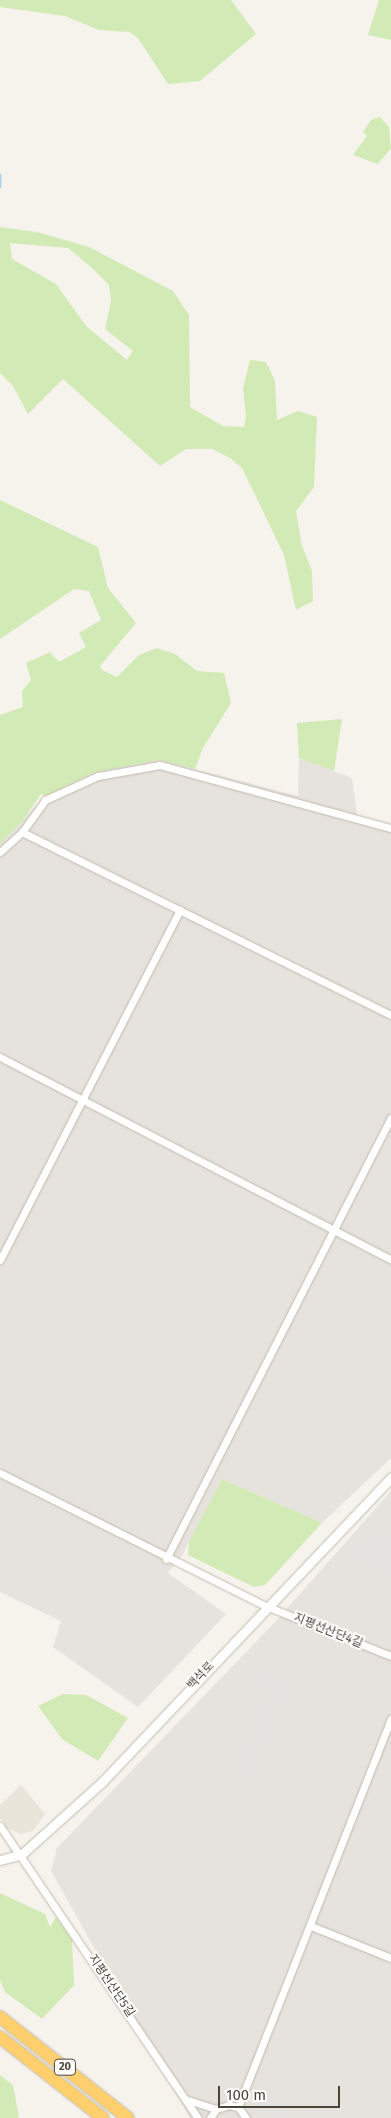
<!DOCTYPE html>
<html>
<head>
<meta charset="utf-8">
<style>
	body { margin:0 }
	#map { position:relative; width:391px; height:2118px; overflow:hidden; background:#f6f3ec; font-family:"Fira Sans","Noto Sans KR",sans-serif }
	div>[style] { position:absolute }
	.residential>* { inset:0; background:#eae5da }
	.industrial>* { inset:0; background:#e6e2dd }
	.green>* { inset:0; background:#d2eab5 }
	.parking>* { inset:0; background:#e5e3e0 }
	.stream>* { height:2.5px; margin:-1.25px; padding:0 1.25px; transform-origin:1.25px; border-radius:1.25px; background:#a9d4f2 }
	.roads { filter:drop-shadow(0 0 1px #c2bbae) drop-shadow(0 0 1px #c2bbae) }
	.minor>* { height:7px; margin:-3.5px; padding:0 3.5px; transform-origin:3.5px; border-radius:3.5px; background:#fff }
	.tertiary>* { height:9px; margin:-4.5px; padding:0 4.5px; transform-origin:4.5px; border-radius:4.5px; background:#fff }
	.motorway>* { height:12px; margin:-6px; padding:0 6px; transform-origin:6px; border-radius:6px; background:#ffcf6e }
	span { translate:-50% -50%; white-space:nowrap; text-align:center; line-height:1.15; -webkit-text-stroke:4px #fff; paint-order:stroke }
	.shield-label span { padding:1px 4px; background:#fff; border:1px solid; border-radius:4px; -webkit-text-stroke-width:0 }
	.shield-label { font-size:11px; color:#4b4439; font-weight:700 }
	.street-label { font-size:12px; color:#4b4439 }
	.scale { position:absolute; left:218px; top:2086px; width:122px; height:22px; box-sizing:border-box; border:2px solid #4b4439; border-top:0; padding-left:6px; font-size:15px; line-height:18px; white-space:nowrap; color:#4b4439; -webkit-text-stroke:4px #fff; paint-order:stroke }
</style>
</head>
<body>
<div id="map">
	<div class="residential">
		<i style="clip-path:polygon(21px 1785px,45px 1814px,33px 1831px,20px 1834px,7px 1828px,0 1818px,0 1805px)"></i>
	</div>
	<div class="industrial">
		<i style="clip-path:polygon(299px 758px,352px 778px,357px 815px,391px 826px,391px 1458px,322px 1523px,222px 1479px,183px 1554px,168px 1573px,226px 1614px,138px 1707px,53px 1647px,61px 1621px,0 1592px,0 844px,45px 796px,95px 772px,160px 760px,298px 796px)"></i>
		<i style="clip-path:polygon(391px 1491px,391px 2118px,190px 2118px,51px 1871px,57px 1848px,276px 1621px)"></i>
	</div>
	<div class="green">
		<i style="clip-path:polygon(0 0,231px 0,256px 34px,200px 81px,168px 84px,138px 38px,129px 32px,99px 30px,65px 16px,0 7px)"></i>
		<i style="clip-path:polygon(379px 0,391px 0,391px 40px,368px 35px)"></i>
		<i style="clip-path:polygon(380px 117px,389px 127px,391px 148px,378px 164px,353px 155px,367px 136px,363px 132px,371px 120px)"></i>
		<i style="clip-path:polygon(evenodd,0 227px,37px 232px,89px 247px,173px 291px,189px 315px,190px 407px,223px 426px,244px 427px,246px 416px,243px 388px,250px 360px,266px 362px,275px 381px,277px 420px,298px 411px,317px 417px,314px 487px,296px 511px,302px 546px,312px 571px,313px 601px,296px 610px,284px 555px,242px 468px,230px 458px,212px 449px,186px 449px,160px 466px,63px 379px,28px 414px,13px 386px,0 373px,0 227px,10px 243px,68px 248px,91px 267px,109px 285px,111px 301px,105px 329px,133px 351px,127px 360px,86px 326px,56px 284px,12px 259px,10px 243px)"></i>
		<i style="clip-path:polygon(0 500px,98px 547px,108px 588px,136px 623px,100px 666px,102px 670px,117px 677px,139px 655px,157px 648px,175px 654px,197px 671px,224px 673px,231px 703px,203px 748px,195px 769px,160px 760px,95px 772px,45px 796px,41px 794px,21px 823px,0 844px,0 715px,23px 707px,22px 691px,31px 680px,26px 663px,50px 652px,59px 662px,86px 647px,79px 633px,101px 620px,89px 591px,74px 589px,0 639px)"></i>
		<i style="clip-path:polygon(342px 719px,334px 771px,299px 758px,297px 723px)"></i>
		<i style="clip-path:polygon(222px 1479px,322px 1523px,265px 1585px,254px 1587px,188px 1555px,189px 1542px)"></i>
		<i style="clip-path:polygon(63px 1694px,86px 1695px,128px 1718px,98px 1761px,62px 1739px,38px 1706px)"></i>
		<i style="clip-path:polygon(0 1893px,45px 1914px,50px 1927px,56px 1917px,72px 1939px,74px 1985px,42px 2019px,5px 1992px,0 1980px)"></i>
		<i style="clip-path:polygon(0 2075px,13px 2085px,19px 2118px,0 2118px)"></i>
	</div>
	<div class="parking">
		<i style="clip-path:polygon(383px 1528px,391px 1532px,391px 1576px,344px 1557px,362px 1534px,378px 1539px)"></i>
		<i style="clip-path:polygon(250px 1663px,295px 1681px,255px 1787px,230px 1775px,262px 1689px,243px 1678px)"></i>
		<i style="clip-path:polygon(258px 2094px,295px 2108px,293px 2115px,301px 2118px,264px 2118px,255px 2106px)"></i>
		<i style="clip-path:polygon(331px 2099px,351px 2109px,347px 2118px,323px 2118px)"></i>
	</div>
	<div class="stream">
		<i style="left:0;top:175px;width:11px;rotate:90deg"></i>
	</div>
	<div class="roads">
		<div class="minor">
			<i style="left:22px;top:832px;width:412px;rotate:26.4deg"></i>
			<i style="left:0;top:852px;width:30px;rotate:-42deg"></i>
			<i style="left:22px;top:832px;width:39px;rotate:-54deg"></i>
			<i style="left:45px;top:800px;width:58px;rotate:-24.4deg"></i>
			<i style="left:98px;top:776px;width:63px;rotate:-10.1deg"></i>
			<i style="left:160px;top:765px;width:239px;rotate:15.3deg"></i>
			<i style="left:0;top:1057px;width:441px;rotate:27.4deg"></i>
			<i style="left:0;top:1260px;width:394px;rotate:-62.8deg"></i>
			<i style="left:0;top:1473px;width:297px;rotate:26.6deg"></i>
			<i style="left:266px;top:1606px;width:135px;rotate:21.8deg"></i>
			<i style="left:166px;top:1559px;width:495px;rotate:-63deg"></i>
			<i style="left:0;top:1826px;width:353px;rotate:55.9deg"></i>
			<i style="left:311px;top:1926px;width:86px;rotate:21.8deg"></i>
			<i style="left:188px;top:2100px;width:29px;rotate:18deg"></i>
			<i style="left:238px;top:2107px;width:417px;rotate:-68.5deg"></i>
			<i style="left:210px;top:2118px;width:11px;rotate:-56deg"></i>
			<i style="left:216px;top:2109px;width:14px;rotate:-17deg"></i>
			<i style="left:229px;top:2105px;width:9px;rotate:13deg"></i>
			<i style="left:238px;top:2107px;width:14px;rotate:54deg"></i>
		</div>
		<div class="tertiary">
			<i style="left:0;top:1860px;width:23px;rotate:-15deg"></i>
			<i style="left:22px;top:1854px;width:109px;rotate:-42deg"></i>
			<i style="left:103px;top:1781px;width:419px;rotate:-46.5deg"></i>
		</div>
		<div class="motorway">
			<i style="left:0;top:2017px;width:163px;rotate:38.3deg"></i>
			<i style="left:0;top:2037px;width:131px;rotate:38.2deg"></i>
		</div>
	</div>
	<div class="shield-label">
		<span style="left:65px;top:2067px">20</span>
	</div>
	<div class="street-label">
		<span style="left:328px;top:1631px;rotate:22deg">지평선산단4길</span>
		<span style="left:201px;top:1676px;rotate:-47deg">백석로</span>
		<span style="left:111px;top:1986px;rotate:56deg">지평선산단5길</span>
	</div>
	<div class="scale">100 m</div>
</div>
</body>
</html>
